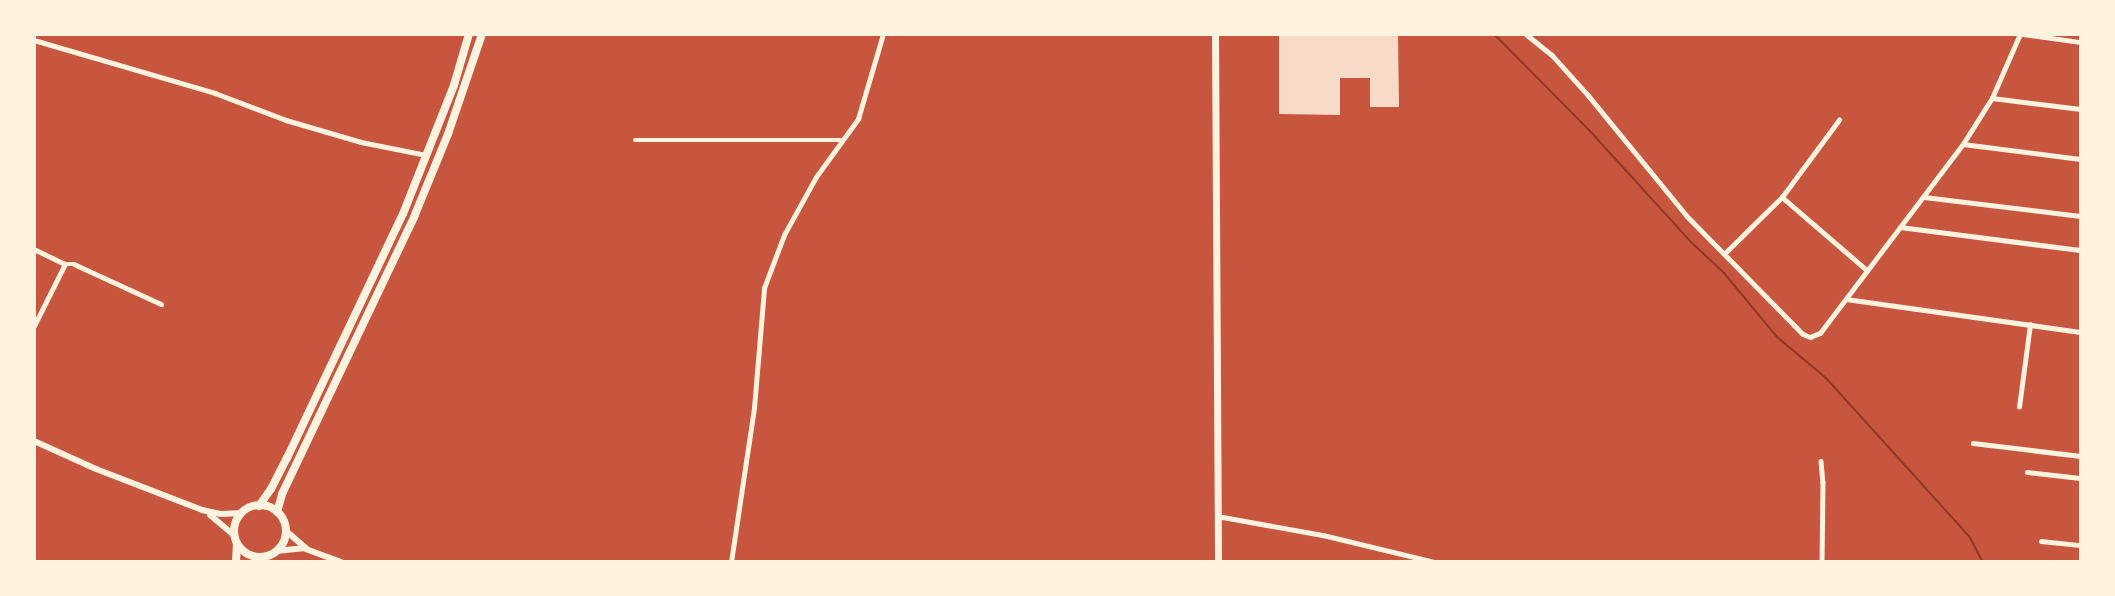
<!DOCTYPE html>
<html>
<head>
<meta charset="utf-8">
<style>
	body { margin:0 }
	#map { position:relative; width:2115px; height:596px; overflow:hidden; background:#c8553d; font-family:"Sofia Sans Condensed",sans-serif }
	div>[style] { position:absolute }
	.stream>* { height:2px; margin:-1px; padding:0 1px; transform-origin:1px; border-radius:1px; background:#8f3625 }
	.building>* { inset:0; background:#f7dbc8 }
	.minor>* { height:4.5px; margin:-2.25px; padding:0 2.25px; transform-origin:2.25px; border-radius:2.25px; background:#fff3e0 }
	.secondary>* { height:6px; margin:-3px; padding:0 3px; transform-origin:3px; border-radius:3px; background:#fff3e0 }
	.primary>* { height:7px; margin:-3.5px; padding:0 3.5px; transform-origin:3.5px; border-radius:3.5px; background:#fff3e0 }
	.trunk>* { height:8px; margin:-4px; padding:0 4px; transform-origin:4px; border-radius:4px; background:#fff3e0 }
	.trunk>.ring { margin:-4px; padding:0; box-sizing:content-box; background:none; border:8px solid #fff3e0; border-radius:50% }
	span { translate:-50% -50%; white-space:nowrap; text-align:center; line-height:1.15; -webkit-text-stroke:6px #fff3e0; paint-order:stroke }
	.frame { position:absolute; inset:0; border:36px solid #fff3e0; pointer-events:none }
</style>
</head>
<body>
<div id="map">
	<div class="stream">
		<i style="left:1494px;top:34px;width:135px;rotate:45.3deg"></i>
		<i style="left:1589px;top:130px;width:151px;rotate:47.7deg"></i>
		<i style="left:1691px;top:242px;width:45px;rotate:43.2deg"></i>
		<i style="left:1724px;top:273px;width:83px;rotate:50.4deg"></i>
		<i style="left:1777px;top:337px;width:64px;rotate:39.9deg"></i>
		<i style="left:1826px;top:378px;width:213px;rotate:47.9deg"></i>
		<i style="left:1969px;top:536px;width:30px;rotate:62deg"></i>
	</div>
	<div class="building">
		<i style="clip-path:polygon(1279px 34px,1398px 34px,1399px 107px,1370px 107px,1370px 78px,1340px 78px,1340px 115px,1279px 114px)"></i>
	</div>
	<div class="minor">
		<i style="left:1526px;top:34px;width:33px;rotate:39deg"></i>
		<i style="left:1552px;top:55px;width:54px;rotate:48deg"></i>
		<i style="left:1588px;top:95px;width:156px;rotate:50.7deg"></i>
		<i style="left:1687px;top:216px;width:165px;rotate:45.5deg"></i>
		<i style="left:1803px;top:334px;width:8px;rotate:23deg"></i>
		<i style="left:1810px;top:337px;width:11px;rotate:-22deg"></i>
		<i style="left:1820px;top:333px;width:237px;rotate:-52.9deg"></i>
		<i style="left:1963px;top:144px;width:54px;rotate:-57.8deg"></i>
		<i style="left:1992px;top:98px;width:70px;rotate:-66.4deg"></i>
		<i style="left:2023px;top:34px;width:58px;rotate:8deg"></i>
		<i style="left:34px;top:40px;width:189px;rotate:16.3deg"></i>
		<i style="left:215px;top:93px;width:76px;rotate:20.8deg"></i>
		<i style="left:286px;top:120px;width:78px;rotate:16.3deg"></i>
		<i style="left:361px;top:142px;width:66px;rotate:11.3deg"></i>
		<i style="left:1992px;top:98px;width:89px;rotate:7.1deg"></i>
		<i style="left:635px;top:140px;width:208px"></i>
		<i style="left:1963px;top:144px;width:118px;rotate:7.3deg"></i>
		<i style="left:1782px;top:197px;width:112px;rotate:40.7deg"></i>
		<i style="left:1924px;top:197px;width:157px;rotate:6.9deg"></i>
		<i style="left:1900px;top:227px;width:181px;rotate:7.3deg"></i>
		<i style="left:34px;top:249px;width:34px;rotate:26deg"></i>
		<i style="left:1725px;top:253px;width:80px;rotate:-44.5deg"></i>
		<i style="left:1782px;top:197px;width:96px;rotate:-53.5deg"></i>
		<i style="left:1846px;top:299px;width:236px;rotate:8deg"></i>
		<i style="left:34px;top:326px;width:69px;rotate:-63.4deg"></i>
		<i style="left:65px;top:264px;width:9px"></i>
		<i style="left:74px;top:264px;width:96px;rotate:24.7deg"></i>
		<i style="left:2019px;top:407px;width:83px;rotate:-82.4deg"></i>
		<i style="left:1973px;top:443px;width:108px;rotate:6.9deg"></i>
		<i style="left:1821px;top:461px;width:21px;rotate:85deg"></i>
		<i style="left:1823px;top:482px;width:80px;rotate:90.7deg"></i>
		<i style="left:2027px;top:472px;width:53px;rotate:6.5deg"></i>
		<i style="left:1217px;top:516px;width:108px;rotate:10.2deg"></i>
		<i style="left:1323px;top:535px;width:115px;rotate:13.6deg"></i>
		<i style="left:2041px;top:541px;width:39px;rotate:6deg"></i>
		<i style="left:731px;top:562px;width:156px;rotate:-81.5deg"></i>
		<i style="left:754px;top:408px;width:120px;rotate:-85.2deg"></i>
		<i style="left:764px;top:288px;width:57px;rotate:-69.3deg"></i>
		<i style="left:784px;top:235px;width:66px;rotate:-61.1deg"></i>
		<i style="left:816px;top:177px;width:72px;rotate:-54.1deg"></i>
		<i style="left:858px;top:119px;width:89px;rotate:-73.6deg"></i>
	</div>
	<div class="secondary">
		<i style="left:34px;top:441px;width:68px;rotate:24.3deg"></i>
		<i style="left:96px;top:469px;width:114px;rotate:21.1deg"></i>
		<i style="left:202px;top:510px;width:19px;rotate:12deg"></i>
		<i style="left:221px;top:514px;width:21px;rotate:-3deg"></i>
		<i style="left:210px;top:515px;width:31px;rotate:40deg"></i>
		<i style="left:285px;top:530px;width:28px;rotate:41deg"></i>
		<i style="left:276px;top:551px;width:27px;rotate:-6deg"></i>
		<i style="left:303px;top:548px;width:40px;rotate:20.2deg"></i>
	</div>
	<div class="primary">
		<i style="left:1215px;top:34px;width:528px;rotate:89.67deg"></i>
	</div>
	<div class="trunk">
		<i class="ring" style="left:234px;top:505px;width:44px;height:44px"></i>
		<i style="left:259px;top:506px;width:21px;rotate:-55deg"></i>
		<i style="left:271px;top:489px;width:35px;rotate:-63deg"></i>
		<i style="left:287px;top:458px;width:270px;rotate:-64.6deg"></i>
		<i style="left:403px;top:214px;width:139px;rotate:-68.4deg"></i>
		<i style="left:454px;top:85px;width:53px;rotate:-73.6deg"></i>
		<i style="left:277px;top:512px;width:19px;rotate:-74deg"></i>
		<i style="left:282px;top:494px;width:307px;rotate:-64.5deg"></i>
		<i style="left:414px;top:217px;width:90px;rotate:-67.7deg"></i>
		<i style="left:448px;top:134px;width:106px;rotate:-71.2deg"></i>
		<i style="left:236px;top:562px;width:17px;rotate:-87deg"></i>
	</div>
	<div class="frame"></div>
</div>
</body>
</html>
